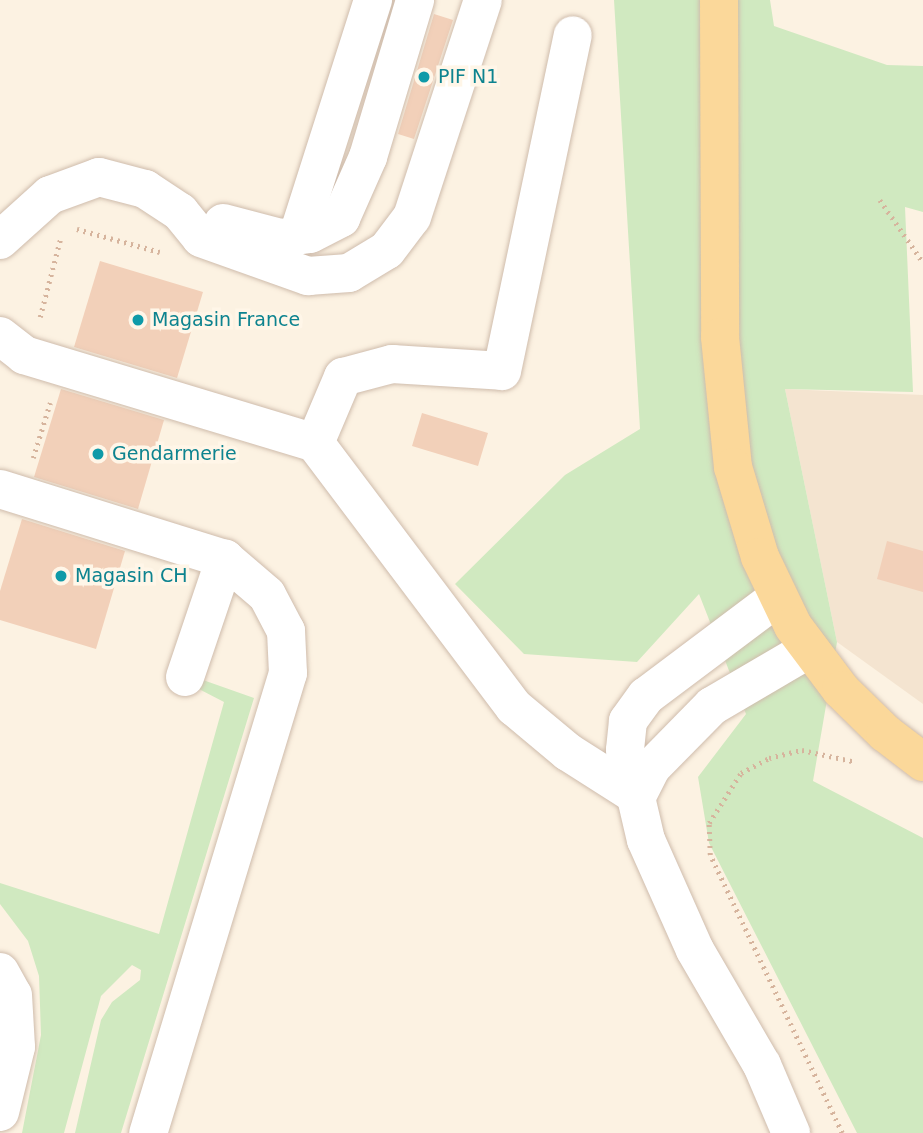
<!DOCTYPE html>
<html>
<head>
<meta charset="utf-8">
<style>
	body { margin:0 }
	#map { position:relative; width:923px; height:1133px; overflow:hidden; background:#fcf2e2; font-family:"DejaVu Sans",sans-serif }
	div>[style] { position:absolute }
	.residential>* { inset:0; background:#f4e4d0 }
	.green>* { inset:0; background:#d0e9c0 }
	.building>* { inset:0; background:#f2d0b9 }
	.path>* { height:4.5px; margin-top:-2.25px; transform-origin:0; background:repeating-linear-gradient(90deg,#d6b49d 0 2px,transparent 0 7px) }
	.roads { filter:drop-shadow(0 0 2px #cfbcac) drop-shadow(0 0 2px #cfbcac) }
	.minor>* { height:38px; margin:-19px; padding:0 19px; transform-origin:19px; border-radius:19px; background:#fff }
	.major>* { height:38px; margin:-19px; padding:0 19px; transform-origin:19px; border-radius:19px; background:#fbd89a }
	.dots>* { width:19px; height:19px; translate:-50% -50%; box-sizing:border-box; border:4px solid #fff6e8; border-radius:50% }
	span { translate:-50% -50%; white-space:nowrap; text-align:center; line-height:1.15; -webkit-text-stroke:7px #fff6e8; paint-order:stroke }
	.culture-label { font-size:19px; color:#0d838f }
	.left { translate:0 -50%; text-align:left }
</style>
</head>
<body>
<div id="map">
	<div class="residential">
		<i style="clip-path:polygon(785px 389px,923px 395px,923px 704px,837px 642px)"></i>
	</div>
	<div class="green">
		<i style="clip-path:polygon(614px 0,770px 0,774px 26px,887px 65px,923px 66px,923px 212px,905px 207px,913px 392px,785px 389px,837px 642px,813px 781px,923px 838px,923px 1133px,857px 1133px,709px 843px,698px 777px,746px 714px,699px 594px,637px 662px,524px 654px,455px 584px,565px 475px,640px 429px)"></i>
		<i style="clip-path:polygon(203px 680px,254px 698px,121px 1133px,75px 1133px,101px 1020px,112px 1002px,140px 980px,141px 970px,132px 965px,101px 996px,64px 1133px,22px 1133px,41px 1035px,39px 976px,28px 941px,0 904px,0 883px,159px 934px,224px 702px,195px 687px)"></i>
	</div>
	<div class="building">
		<i style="clip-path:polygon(434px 14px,453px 20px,414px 139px,398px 134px)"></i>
		<i style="clip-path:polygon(100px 261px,203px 292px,177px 378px,74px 347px)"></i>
		<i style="clip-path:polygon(61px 389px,164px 420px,138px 509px,34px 477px)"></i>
		<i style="clip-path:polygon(422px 413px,488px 433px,478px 466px,412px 446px)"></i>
		<i style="clip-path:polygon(22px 519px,125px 551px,96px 649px,0 620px,0 591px)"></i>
		<i style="clip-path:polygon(887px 541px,923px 551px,923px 592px,877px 579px)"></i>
	</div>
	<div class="path">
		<i style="left:880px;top:200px;width:75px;rotate:55.3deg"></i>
		<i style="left:77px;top:229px;width:86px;rotate:15.5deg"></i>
		<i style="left:40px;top:317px;width:80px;rotate:-75.4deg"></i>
		<i style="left:33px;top:458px;width:58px;rotate:-72.8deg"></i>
		<i style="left:842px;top:1133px;width:308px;rotate:-115.4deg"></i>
		<i style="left:710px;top:855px;width:32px;rotate:-92deg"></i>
		<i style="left:709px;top:823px;width:59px;rotate:-57.4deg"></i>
		<i style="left:741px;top:773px;width:32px;rotate:-28deg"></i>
		<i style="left:769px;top:758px;width:34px;rotate:-14deg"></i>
		<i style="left:802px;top:750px;width:55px;rotate:12.5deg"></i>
	</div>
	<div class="roads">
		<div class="minor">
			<i style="left:223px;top:223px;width:60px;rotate:14.5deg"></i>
			<i style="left:281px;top:238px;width:29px;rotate:-8deg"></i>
			<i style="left:310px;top:234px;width:35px;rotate:-27deg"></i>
			<i style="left:341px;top:218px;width:67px;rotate:-66.1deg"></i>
			<i style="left:368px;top:157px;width:164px;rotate:-73.3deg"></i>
			<i style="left:298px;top:235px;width:247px;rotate:-72.3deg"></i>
			<i style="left:0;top:240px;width:67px;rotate:-42deg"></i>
			<i style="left:50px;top:195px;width:52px;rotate:-20.2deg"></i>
			<i style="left:99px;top:177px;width:48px;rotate:14.6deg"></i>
			<i style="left:145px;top:189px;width:42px;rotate:33.3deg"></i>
			<i style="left:180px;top:212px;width:33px;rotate:51deg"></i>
			<i style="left:201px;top:238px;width:114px;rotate:19.6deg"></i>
			<i style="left:308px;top:276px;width:41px;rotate:-4.2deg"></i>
			<i style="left:349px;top:273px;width:44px;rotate:-31.2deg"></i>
			<i style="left:387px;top:250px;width:41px;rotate:-52.9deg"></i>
			<i style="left:412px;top:217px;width:228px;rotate:-71.9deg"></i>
			<i style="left:0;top:336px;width:31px;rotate:38deg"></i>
			<i style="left:24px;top:355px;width:304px;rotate:16.8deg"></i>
			<i style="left:315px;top:443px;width:331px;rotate:53deg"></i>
			<i style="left:514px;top:707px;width:70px;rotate:39.8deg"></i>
			<i style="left:568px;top:752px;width:82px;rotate:32.5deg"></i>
			<i style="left:315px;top:443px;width:72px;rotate:-67deg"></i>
			<i style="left:343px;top:377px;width:51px;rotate:-14.9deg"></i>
			<i style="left:392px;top:364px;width:110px;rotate:3.6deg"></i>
			<i style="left:502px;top:371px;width:343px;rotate:-78.1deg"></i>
			<i style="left:0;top:489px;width:236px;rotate:17.3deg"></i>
			<i style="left:225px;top:559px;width:55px;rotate:40.6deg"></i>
			<i style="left:267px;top:595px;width:41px;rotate:62.2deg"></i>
			<i style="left:286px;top:631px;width:42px;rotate:87.3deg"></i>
			<i style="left:288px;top:673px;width:481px;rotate:106.9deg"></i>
			<i style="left:778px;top:597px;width:165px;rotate:143.1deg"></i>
			<i style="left:646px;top:696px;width:31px;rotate:126deg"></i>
			<i style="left:628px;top:721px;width:29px;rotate:96deg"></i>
			<i style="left:625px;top:750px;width:92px;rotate:76.9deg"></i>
			<i style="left:646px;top:840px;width:120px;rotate:66deg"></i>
			<i style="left:695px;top:950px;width:133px;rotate:59.8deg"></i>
			<i style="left:762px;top:1065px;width:74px;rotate:66.9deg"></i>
			<i style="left:185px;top:677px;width:125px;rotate:-71.3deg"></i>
			<i style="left:637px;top:796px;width:33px;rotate:-63deg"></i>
			<i style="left:652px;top:767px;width:86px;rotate:-45.5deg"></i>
			<i style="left:712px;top:706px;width:113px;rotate:-30.4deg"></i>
			<i style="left:0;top:972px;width:26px;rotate:61deg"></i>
			<i style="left:13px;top:995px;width:52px;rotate:86.7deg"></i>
			<i style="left:16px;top:1047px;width:67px;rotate:103.8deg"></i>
		</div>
		<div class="major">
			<i style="left:719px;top:0;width:337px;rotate:89.8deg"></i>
			<i style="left:720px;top:337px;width:131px;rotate:84.3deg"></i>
			<i style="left:733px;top:467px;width:94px;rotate:73.3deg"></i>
			<i style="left:760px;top:557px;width:76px;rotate:64.4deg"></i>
			<i style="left:793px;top:626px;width:80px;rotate:53.1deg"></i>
			<i style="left:841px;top:690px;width:62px;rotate:44.3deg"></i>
			<i style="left:885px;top:733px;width:48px;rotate:37.3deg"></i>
		</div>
	</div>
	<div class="dots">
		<i style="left:424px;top:77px;background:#0f9aa8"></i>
		<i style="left:138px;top:320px;background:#0f9aa8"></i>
		<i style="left:98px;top:454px;background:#0f9aa8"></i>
		<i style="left:61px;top:576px;background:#0f9aa8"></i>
	</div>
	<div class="culture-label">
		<span class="left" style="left:438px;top:77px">PIF N1</span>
		<span class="left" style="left:152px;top:320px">Magasin France</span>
		<span class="left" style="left:112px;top:454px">Gendarmerie</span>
		<span class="left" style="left:75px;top:576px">Magasin CH</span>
	</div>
</div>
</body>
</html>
